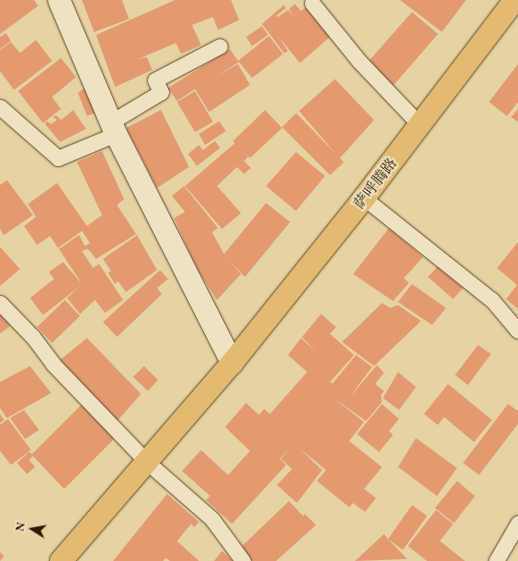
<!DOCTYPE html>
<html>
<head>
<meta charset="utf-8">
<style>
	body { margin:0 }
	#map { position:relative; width:518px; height:561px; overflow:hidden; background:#e6d3a3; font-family:"EB Garamond","Noto Serif SC",serif }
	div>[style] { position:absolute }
	.building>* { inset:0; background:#e39a71 }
	.roads { filter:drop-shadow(0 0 1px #5e4729) drop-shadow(0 0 1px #5e4729) }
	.lane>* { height:15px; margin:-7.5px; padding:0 7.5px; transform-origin:7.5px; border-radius:7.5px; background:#efe2c3 }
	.secondary>* { height:22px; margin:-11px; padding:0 11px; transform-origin:11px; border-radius:11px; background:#efe2c3 }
	.highway>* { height:22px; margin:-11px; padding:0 11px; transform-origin:11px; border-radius:11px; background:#e3ba72 }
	span { translate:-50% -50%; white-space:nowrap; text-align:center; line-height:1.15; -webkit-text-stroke:4px #efe2c3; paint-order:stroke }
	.street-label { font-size:15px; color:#311800 }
	.north { position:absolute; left:12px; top:509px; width:40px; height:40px; -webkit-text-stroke:3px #efe2c3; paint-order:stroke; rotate:281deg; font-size:11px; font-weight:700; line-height:16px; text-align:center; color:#311800 }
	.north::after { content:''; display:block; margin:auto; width:14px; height:18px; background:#311800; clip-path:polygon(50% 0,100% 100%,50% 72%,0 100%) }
</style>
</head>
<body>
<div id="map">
	<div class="building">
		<i style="clip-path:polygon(0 0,34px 0,38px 6px,0 34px)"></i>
		<i style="clip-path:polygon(82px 0,122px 0,129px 19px,94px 32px)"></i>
		<i style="clip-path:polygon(175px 0,231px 0,239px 20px,218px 30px,213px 17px,192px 25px,201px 45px,181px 54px,176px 43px,138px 59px,147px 57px,152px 70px,115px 87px,96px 35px)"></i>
		<i style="clip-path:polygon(400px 0,466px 0,442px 32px)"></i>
		<i style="clip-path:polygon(295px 4px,301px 11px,306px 7px,331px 36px,300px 63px,278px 36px,288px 51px,284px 53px,262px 24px,284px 5px,286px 8px,276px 16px,278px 17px,288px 10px,294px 17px,289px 9px)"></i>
		<i style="clip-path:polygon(412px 12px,438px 34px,393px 86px,367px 63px)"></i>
		<i style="clip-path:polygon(262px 26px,268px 35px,252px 46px,246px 37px)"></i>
		<i style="clip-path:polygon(6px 33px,11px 41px,0 49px,0 37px)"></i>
		<i style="clip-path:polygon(269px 36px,283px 54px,252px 78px,239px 62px,217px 76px,238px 64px,250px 85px,209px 112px,195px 89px,177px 101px,168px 88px,230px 49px,238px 61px)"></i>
		<i style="clip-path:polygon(36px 40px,52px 61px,14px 90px,0 71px,0 50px,11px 42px,20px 53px)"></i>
		<i style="clip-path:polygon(61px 58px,76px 77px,52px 97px,61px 109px,43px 123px,18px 91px)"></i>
		<i style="clip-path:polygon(518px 64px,518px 102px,507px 116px,489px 102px)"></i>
		<i style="clip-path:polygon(335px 79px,374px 120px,340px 158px,344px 162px,330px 175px,282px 127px,296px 113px,336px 154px,299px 111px)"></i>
		<i style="clip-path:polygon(85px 87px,95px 113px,87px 116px,78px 93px)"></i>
		<i style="clip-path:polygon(195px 91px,213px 122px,195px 132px,177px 102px)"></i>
		<i style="clip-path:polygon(518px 109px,518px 122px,511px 117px)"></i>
		<i style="clip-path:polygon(73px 110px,86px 129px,60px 142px,45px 124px,47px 121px,51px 124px,57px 120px,53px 117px,56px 115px,61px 120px)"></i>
		<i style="clip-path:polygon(161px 110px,189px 167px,157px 188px,126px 128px)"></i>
		<i style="clip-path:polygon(265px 110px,282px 128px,250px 158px,244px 153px,248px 157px,244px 161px,251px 168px,244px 174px,237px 167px,217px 186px,241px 213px,222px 229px,185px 186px,235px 143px,233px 141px)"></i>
		<i style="clip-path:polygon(219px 121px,226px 131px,205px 145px,199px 134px)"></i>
		<i style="clip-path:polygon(215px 141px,220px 148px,197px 166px,188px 154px,199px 145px,203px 150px)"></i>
		<i style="clip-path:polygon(102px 151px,124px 199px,117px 205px,136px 234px,96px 259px,90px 251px,87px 249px,82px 251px,93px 268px,99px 264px,123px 300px,105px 313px,95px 300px,80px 314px,67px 298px,79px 287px,43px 315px,30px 298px,54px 279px,49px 272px,63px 262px,82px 284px,59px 249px,79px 235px,85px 246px,90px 243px,82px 231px,58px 248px,50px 236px,37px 245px,24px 226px,36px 217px,28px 204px,57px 183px,87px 226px,102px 215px,77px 162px)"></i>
		<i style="clip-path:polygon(296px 152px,325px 176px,296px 211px,266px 186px)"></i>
		<i style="clip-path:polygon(7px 180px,33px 215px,4px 235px,0 229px,0 185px)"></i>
		<i style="clip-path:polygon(184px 186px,218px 228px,212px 232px,224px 254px,266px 203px,290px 222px,245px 277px,227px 258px,241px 274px,217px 300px,197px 269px,174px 218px,185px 212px,172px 196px)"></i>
		<i style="clip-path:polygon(389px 228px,423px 257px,404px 278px,409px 283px,393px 301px,353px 274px)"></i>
		<i style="clip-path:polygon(137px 235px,157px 270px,126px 292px,118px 281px,115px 284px,108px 273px,111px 271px,103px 259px)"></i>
		<i style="clip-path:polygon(518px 242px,518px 309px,506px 299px,517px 285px,497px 268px)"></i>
		<i style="clip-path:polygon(0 247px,20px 269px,0 286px)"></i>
		<i style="clip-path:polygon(438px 266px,463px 288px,453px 299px,428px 277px)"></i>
		<i style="clip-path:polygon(160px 270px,168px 279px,157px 288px,162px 294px,117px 337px,103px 322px)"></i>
		<i style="clip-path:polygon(412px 284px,446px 308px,432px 325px,398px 302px)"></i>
		<i style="clip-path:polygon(65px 300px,80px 316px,52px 343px,37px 327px)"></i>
		<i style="clip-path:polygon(382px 303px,390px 308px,398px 305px,421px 321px,374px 366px,342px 342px)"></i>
		<i style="clip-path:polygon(0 312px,10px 326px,1px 333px,0 332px)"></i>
		<i style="clip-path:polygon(321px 314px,336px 327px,330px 334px,354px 355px,330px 382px,332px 384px,356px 355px,372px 367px,349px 398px,377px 365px,384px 373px,375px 384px,384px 391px,381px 395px,382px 402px,366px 421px,332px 397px,364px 422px,349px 441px,382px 467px,364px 489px,376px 498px,365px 512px,353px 503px,349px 507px,317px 481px,326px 470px,299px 448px,322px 470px,297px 503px,277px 485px,292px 469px,281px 459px,293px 443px,280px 459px,286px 465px,232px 524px,206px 500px,210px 496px,182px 471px,201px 450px,228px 475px,250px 451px,225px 427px,246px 403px,259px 415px,264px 409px,270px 414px,307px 372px,288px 355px,301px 338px,316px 352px,302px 337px)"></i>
		<i style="clip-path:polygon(87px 338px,141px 394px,117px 421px,60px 360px)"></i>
		<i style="clip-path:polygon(478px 345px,491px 354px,468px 385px,455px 375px)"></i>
		<i style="clip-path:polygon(30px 366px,51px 393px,7px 418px,0 408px,0 382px)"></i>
		<i style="clip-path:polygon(144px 366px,158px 380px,148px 391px,133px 377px)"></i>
		<i style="clip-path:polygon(398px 372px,416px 387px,399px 410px,383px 398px)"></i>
		<i style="clip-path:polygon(448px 384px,492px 420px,474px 442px,444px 417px,438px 425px,424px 414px)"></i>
		<i style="clip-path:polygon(82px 404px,115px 438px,64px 489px,33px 456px,29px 460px,35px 467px,27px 474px,17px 463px,29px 452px,32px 454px)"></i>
		<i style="clip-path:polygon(382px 404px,399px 419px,389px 431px,393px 435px,379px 452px,357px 434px)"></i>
		<i style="clip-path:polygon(508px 404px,518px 411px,518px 424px,479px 475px,463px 463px)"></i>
		<i style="clip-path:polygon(24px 410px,39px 430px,25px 439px,10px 418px)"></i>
		<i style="clip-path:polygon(0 414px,4px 420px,0 423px)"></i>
		<i style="clip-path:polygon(8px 419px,31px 450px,11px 465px,0 451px,0 425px)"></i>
		<i style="clip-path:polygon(416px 438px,457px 468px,437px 496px,398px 467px)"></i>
		<i style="clip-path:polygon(457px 481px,475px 496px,454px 523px,435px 508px)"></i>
		<i style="clip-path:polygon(167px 494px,199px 522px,194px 527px,191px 524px,177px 541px,199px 561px,170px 561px,166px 558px,163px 561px,113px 561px)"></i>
		<i style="clip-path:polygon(289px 501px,303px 516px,305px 514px,316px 525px,276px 561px,252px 561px,240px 548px)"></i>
		<i style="clip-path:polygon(412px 505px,427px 516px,403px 550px,388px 539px,407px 559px,355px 561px,384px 534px,388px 539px)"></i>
		<i style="clip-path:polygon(436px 510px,453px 524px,440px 541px,465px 561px,427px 561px,408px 546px)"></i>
		<i style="clip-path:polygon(222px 551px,233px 561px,214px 561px)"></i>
		<i style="clip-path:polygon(0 552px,4px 556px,0 561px)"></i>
	</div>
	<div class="roads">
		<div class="lane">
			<i style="left:312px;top:3px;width:75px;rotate:51deg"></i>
			<i style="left:359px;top:61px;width:88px;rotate:46.4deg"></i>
			<i style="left:0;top:107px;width:77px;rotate:41.3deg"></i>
			<i style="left:58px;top:158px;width:63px;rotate:-22.5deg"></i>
			<i style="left:111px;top:122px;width:58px;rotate:-31deg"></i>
			<i style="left:161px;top:92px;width:13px;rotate:-117deg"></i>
			<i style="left:155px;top:80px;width:73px;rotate:-27.6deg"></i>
			<i style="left:364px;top:198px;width:164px;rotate:38.6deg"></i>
			<i style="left:492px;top:300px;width:40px;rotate:50deg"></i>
			<i style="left:0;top:303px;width:47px;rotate:45.9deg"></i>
			<i style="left:33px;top:337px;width:34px;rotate:53deg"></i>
			<i style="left:53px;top:364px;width:136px;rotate:46.2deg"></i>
			<i style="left:147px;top:462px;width:86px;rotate:41.2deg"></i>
			<i style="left:212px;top:519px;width:52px;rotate:53.6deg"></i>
			<i style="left:496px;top:561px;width:44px;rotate:-59.9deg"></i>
		</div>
		<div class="secondary">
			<i style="left:59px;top:0;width:146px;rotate:67deg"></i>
			<i style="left:116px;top:134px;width:257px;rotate:63.1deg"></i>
		</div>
		<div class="highway">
			<i style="left:61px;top:561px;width:262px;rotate:-49.2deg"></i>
			<i style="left:232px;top:363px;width:211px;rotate:-51.3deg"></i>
			<i style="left:364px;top:198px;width:249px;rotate:-52.7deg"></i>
		</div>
	</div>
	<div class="street-label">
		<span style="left:375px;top:183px;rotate:-52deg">萨呼腾路</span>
	</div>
	<div class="north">N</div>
</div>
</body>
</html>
